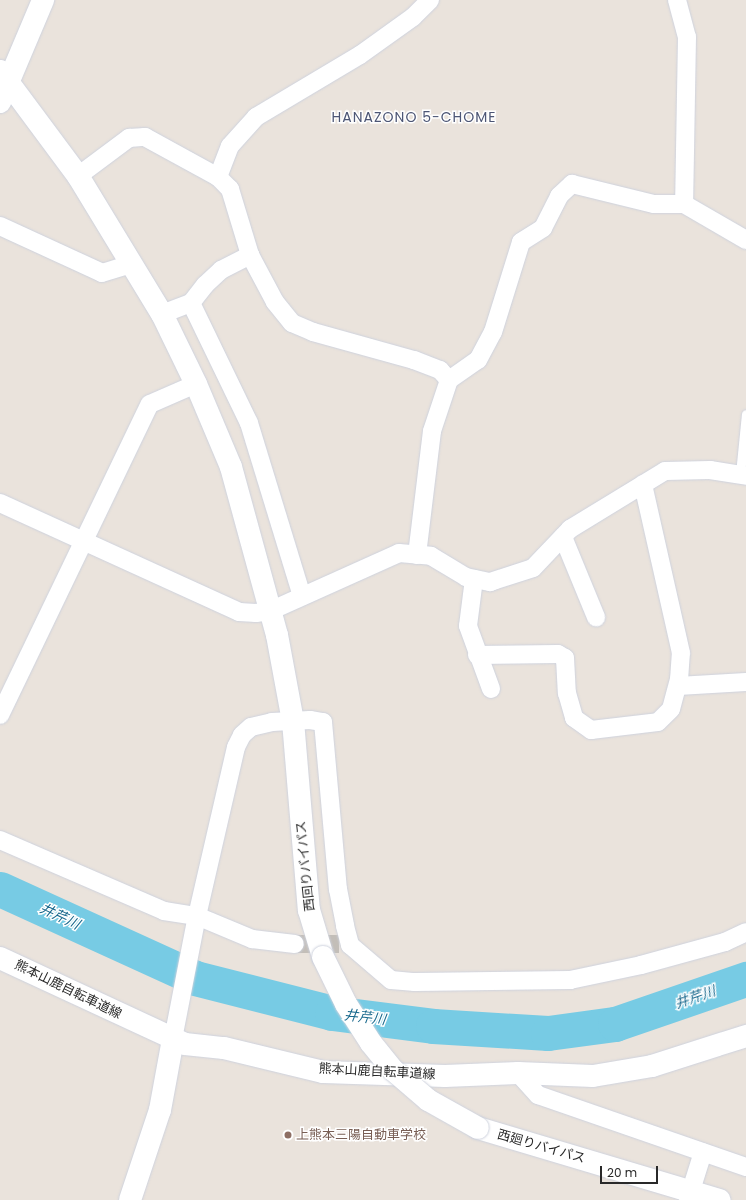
<!DOCTYPE html>
<html>
<head>
<meta charset="utf-8">
<style>
	body { margin:0 }
	#map { position:relative; width:746px; height:1200px; overflow:hidden; background:#eae3dc; font-family:Poppins,"Noto Sans JP",sans-serif }
	div>[style] { position:absolute }
	.river>* { height:35px; margin:-17.5px; padding:0 17.5px; transform-origin:17.5px; border-radius:17.5px; background:#77cbe4 }
	.street-tunnel>* { height:18px; margin-top:-9px; transform-origin:0; background:repeating-linear-gradient(90deg,#c3beb8 0 18px,transparent 0 27px) }
	.roads { filter:drop-shadow(0 0 1px #ced2dd) drop-shadow(0 0 1px #ced2dd) }
	.lane>* { height:9px; margin:-4.5px; padding:0 4.5px; transform-origin:4.5px; border-radius:4.5px; background:#fff }
	.street>* { height:18px; margin:-9px; padding:0 9px; transform-origin:9px; border-radius:9px; background:#fff }
	.secondary>* { height:22px; margin:-11px; padding:0 11px; transform-origin:11px; border-radius:11px; background:#fff }
	.bridges { filter:drop-shadow(0 0 1px #ced2dd) drop-shadow(0 0 1px #ced2dd) }
	.secondary-bridge>* { height:22px; margin:-11px; padding:0 11px; transform-origin:11px; border-radius:11px; background:#fff }
	.dots>* { width:11px; height:11px; translate:-50% -50%; box-sizing:border-box; border:2px solid #fff; border-radius:50% }
	span { translate:-50% -50%; white-space:nowrap; text-align:center; line-height:1.15; -webkit-text-stroke:3px #fff; paint-order:stroke }
	.street-label { font-size:13px; color:#292929 }
	.education-label { font-size:13px; color:#785e54 }
	.left { translate:0 -50%; text-align:left }
	.neighbourhood-label { font-size:14px; color:#4d5675; letter-spacing:1px }
	.water-label { font-size:14px; color:#19698d; font-style:italic }
	.scale { position:absolute; left:600px; top:1166px; width:58px; height:18px; box-sizing:border-box; border:2px solid #292929; border-top:0; padding-left:5px; font-size:12px; line-height:14px; white-space:nowrap; color:#292929; -webkit-text-stroke:3px #fff; paint-order:stroke }
</style>
</head>
<body>
<div id="map">
	<div class="river">
		<i style="left:0;top:889px;width:214px;rotate:24.5deg"></i>
		<i style="left:195px;top:978px;width:141px;rotate:14.3deg"></i>
		<i style="left:332px;top:1013px;width:102px;rotate:7.3deg"></i>
		<i style="left:433px;top:1026px;width:115px;rotate:3.5deg"></i>
		<i style="left:548px;top:1033px;width:68px;rotate:-7.7deg"></i>
		<i style="left:615px;top:1024px;width:139px;rotate:-19deg"></i>
	</div>
	<div class="street-tunnel">
		<i style="left:295px;top:944px;width:44px"></i>
	</div>
	<div class="roads">
		<div class="lane">
			<i style="left:740px;top:474px;width:60px;rotate:-84.3deg"></i>
		</div>
		<div class="street">
			<i style="left:677px;top:0;width:38px;rotate:75deg"></i>
			<i style="left:687px;top:37px;width:167px;rotate:91deg"></i>
			<i style="left:684px;top:204px;width:72px;rotate:30.1deg"></i>
			<i style="left:78px;top:176px;width:64px;rotate:-36.7deg"></i>
			<i style="left:129px;top:138px;width:16px;rotate:-4deg"></i>
			<i style="left:145px;top:137px;width:83px;rotate:28.7deg"></i>
			<i style="left:218px;top:177px;width:17px;rotate:45deg"></i>
			<i style="left:230px;top:189px;width:69px;rotate:73.1deg"></i>
			<i style="left:250px;top:255px;width:53px;rotate:62deg"></i>
			<i style="left:275px;top:302px;width:27px;rotate:51deg"></i>
			<i style="left:292px;top:323px;width:23px;rotate:23deg"></i>
			<i style="left:313px;top:332px;width:105px;rotate:15.5deg"></i>
			<i style="left:414px;top:360px;width:28px;rotate:21deg"></i>
			<i style="left:440px;top:370px;width:13px;rotate:48deg"></i>
			<i style="left:218px;top:177px;width:33px;rotate:-69deg"></i>
			<i style="left:230px;top:146px;width:39px;rotate:-48deg"></i>
			<i style="left:256px;top:117px;width:121px;rotate:-30.8deg"></i>
			<i style="left:360px;top:55px;width:65px;rotate:-35.6deg"></i>
			<i style="left:413px;top:17px;width:24px;rotate:-45deg"></i>
			<i style="left:0;top:226px;width:112px;rotate:24.7deg"></i>
			<i style="left:102px;top:273px;width:30px;rotate:-17deg"></i>
			<i style="left:191px;top:303px;width:133px;rotate:64.2deg"></i>
			<i style="left:249px;top:423px;width:181px;rotate:73deg"></i>
			<i style="left:162px;top:314px;width:31px;rotate:-21deg"></i>
			<i style="left:191px;top:303px;width:23px;rotate:-52deg"></i>
			<i style="left:205px;top:285px;width:22px;rotate:-43deg"></i>
			<i style="left:221px;top:270px;width:33px;rotate:-27deg"></i>
			<i style="left:0;top:503px;width:263px;rotate:24.5deg"></i>
			<i style="left:239px;top:612px;width:17px;rotate:3deg"></i>
			<i style="left:256px;top:613px;width:14px;rotate:-8deg"></i>
			<i style="left:270px;top:611px;width:141px;rotate:-24.2deg"></i>
			<i style="left:399px;top:553px;width:32px;rotate:5deg"></i>
			<i style="left:431px;top:556px;width:41px;rotate:31deg"></i>
			<i style="left:466px;top:577px;width:25px;rotate:12deg"></i>
			<i style="left:490px;top:582px;width:45px;rotate:-18deg"></i>
			<i style="left:533px;top:568px;width:54px;rotate:-46.5deg"></i>
			<i style="left:570px;top:529px;width:111px;rotate:-31.4deg"></i>
			<i style="left:665px;top:471px;width:45px;rotate:-1.3deg"></i>
			<i style="left:710px;top:470px;width:36px;rotate:9deg"></i>
			<i style="left:563px;top:537px;width:87px;rotate:67.6deg"></i>
			<i style="left:417px;top:555px;width:125px;rotate:-83.1deg"></i>
			<i style="left:432px;top:431px;width:54px;rotate:-71.6deg"></i>
			<i style="left:449px;top:380px;width:35px;rotate:-35deg"></i>
			<i style="left:478px;top:360px;width:32px;rotate:-62deg"></i>
			<i style="left:493px;top:332px;width:94px;rotate:-72.7deg"></i>
			<i style="left:521px;top:242px;width:26px;rotate:-32deg"></i>
			<i style="left:543px;top:228px;width:36px;rotate:-63deg"></i>
			<i style="left:559px;top:196px;width:18px;rotate:-43deg"></i>
			<i style="left:572px;top:184px;width:84px;rotate:13.7deg"></i>
			<i style="left:654px;top:204px;width:30px"></i>
			<i style="left:474px;top:579px;width:47px;rotate:97.3deg"></i>
			<i style="left:468px;top:626px;width:67px;rotate:69.9deg"></i>
			<i style="left:477px;top:655px;width:81px;rotate:-0.7deg"></i>
			<i style="left:558px;top:654px;width:8px;rotate:30deg"></i>
			<i style="left:565px;top:658px;width:35px;rotate:87deg"></i>
			<i style="left:567px;top:693px;width:26px;rotate:74deg"></i>
			<i style="left:574px;top:718px;width:21px;rotate:35deg"></i>
			<i style="left:591px;top:730px;width:67px;rotate:-6.8deg"></i>
			<i style="left:658px;top:722px;width:18px;rotate:-45deg"></i>
			<i style="left:671px;top:709px;width:30px;rotate:-75deg"></i>
			<i style="left:679px;top:680px;width:27px;rotate:-86deg"></i>
			<i style="left:681px;top:653px;width:173px;rotate:-102.7deg"></i>
			<i style="left:678px;top:686px;width:68px;rotate:-3.4deg"></i>
			<i style="left:0;top:715px;width:345px;rotate:-64.3deg"></i>
			<i style="left:150px;top:404px;width:50px;rotate:-23.5deg"></i>
			<i style="left:0;top:840px;width:179px;rotate:23.4deg"></i>
			<i style="left:164px;top:911px;width:33px;rotate:9deg"></i>
			<i style="left:197px;top:916px;width:60px;rotate:22.7deg"></i>
			<i style="left:252px;top:939px;width:43px;rotate:6.6deg"></i>
			<i style="left:173px;top:1039px;width:125px;rotate:-79deg"></i>
			<i style="left:197px;top:916px;width:173px;rotate:-77deg"></i>
			<i style="left:236px;top:747px;width:13px;rotate:-63deg"></i>
			<i style="left:242px;top:735px;width:12px;rotate:-42deg"></i>
			<i style="left:251px;top:727px;width:22px;rotate:-13deg"></i>
			<i style="left:272px;top:722px;width:38px;rotate:-3deg"></i>
			<i style="left:310px;top:720px;width:13px;rotate:9deg"></i>
			<i style="left:323px;top:722px;width:168px;rotate:84.9deg"></i>
			<i style="left:338px;top:889px;width:38px;rotate:79deg"></i>
			<i style="left:345px;top:926px;width:20px;rotate:75deg"></i>
			<i style="left:350px;top:945px;width:54px;rotate:40.5deg"></i>
			<i style="left:391px;top:980px;width:24px;rotate:5deg"></i>
			<i style="left:415px;top:982px;width:155px;rotate:-0.7deg"></i>
			<i style="left:570px;top:980px;width:73px;rotate:-11.9deg"></i>
			<i style="left:641px;top:965px;width:87px;rotate:-15.3deg"></i>
			<i style="left:725px;top:942px;width:23px;rotate:-25deg"></i>
			<i style="left:518px;top:1073px;width:30px;rotate:48deg"></i>
			<i style="left:538px;top:1095px;width:220px;rotate:19.1deg"></i>
			<i style="left:688px;top:1200px;width:50px;rotate:-72.6deg"></i>
		</div>
		<div class="secondary">
			<i style="left:0;top:71px;width:131px;rotate:53.4deg"></i>
			<i style="left:78px;top:176px;width:162px;rotate:58.7deg"></i>
			<i style="left:162px;top:314px;width:78px;rotate:64.1deg"></i>
			<i style="left:196px;top:384px;width:90px;rotate:67.1deg"></i>
			<i style="left:231px;top:467px;width:174px;rotate:74.7deg"></i>
			<i style="left:277px;top:635px;width:87px;rotate:79.5deg"></i>
			<i style="left:293px;top:721px;width:190px;rotate:85.2deg"></i>
			<i style="left:309px;top:910px;width:49px;rotate:73.4deg"></i>
			<i style="left:0;top:102px;width:111px;rotate:-67.1deg"></i>
			<i style="left:0;top:958px;width:204px;rotate:24.9deg"></i>
			<i style="left:185px;top:1044px;width:39px;rotate:6deg"></i>
			<i style="left:224px;top:1048px;width:102px;rotate:13.6deg"></i>
			<i style="left:323px;top:1072px;width:122px;rotate:1.9deg"></i>
			<i style="left:445px;top:1076px;width:73px;rotate:-2.4deg"></i>
			<i style="left:518px;top:1073px;width:75px;rotate:2.3deg"></i>
			<i style="left:593px;top:1076px;width:60px;rotate:-9.6deg"></i>
			<i style="left:652px;top:1066px;width:99px;rotate:-17.7deg"></i>
			<i style="left:478px;top:1128px;width:252px;rotate:16.6deg"></i>
			<i style="left:130px;top:1200px;width:95px;rotate:-71.6deg"></i>
			<i style="left:160px;top:1110px;width:72px;rotate:-79.6deg"></i>
		</div>
	</div>
	<div class="bridges">
		<div class="secondary-bridge">
			<i style="left:323px;top:957px;width:52px;rotate:63.9deg"></i>
			<i style="left:346px;top:1004px;width:46px;rotate:57.3deg"></i>
			<i style="left:371px;top:1043px;width:35px;rotate:51deg"></i>
			<i style="left:393px;top:1070px;width:46px;rotate:40.6deg"></i>
			<i style="left:428px;top:1100px;width:57px;rotate:29.2deg"></i>
		</div>
	</div>
	<div class="dots">
		<i style="left:288px;top:1135px;background:#8d6e63"></i>
	</div>
	<div class="street-label">
		<span style="left:306px;top:866px;rotate:-96deg">西回りバイパス</span>
		<span style="left:68px;top:990px;rotate:26deg">熊本山鹿自転車道線</span>
		<span style="left:377px;top:1072px;rotate:3deg">熊本山鹿自転車道線</span>
		<span style="left:541px;top:1147px;rotate:16deg">西廻りバイパス</span>
	</div>
	<div class="education-label">
		<span class="left" style="left:296px;top:1135px">上熊本三陽自動車学校</span>
	</div>
	<div class="neighbourhood-label">
		<span style="left:414px;top:117px">HANAZONO 5-CHOME</span>
	</div>
	<div class="water-label">
		<span style="left:60px;top:916px;rotate:25deg">井芹川</span>
		<span style="left:695px;top:997px;rotate:-19deg">井芹川</span>
		<span style="left:365px;top:1017px;rotate:7deg">井芹川</span>
	</div>
	<div class="scale">20 m</div>
</div>
</body>
</html>
